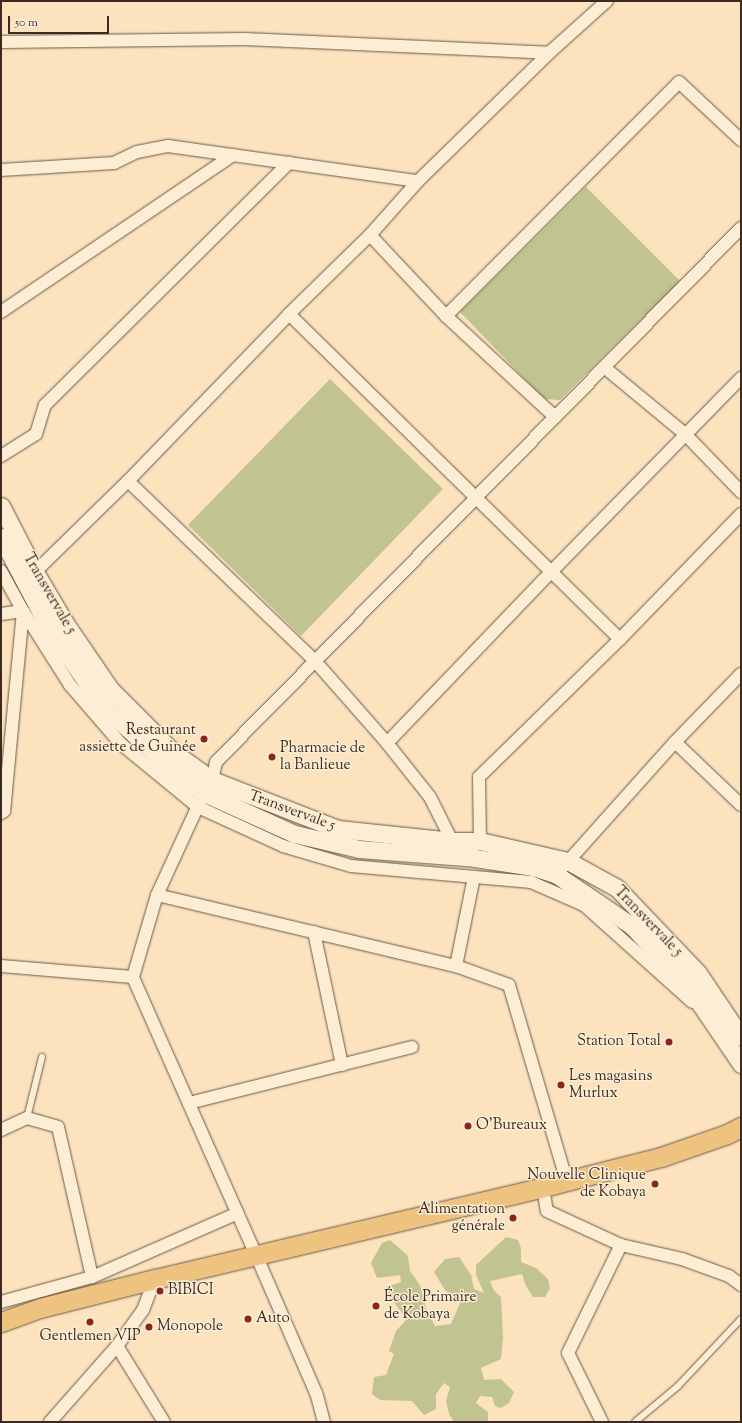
<!DOCTYPE html>
<html>
<head>
<meta charset="utf-8">
<style>
	body { margin:0 }
	#map { position:relative; width:742px; height:1423px; overflow:hidden; background:#fce3be; font-family:"Sorts Mill Goudy",serif }
	div>[style] { position:absolute }
	.green>* { inset:0; background:#c1c390 }
	.roads { filter:drop-shadow(0 0 1px #6a584a) drop-shadow(0 0 1px #6a584a) }
	.lane>* { height:6px; margin:-3px; padding:0 3px; transform-origin:3px; border-radius:3px; background:#fdedd5 }
	.street>* { height:12px; margin:-6px; padding:0 6px; transform-origin:6px; border-radius:6px; background:#fdedd5 }
	.secondary>* { height:17px; margin:-8.5px; padding:0 8.5px; transform-origin:8.5px; border-radius:8.5px; background:#fdedd5 }
	.primary>* { height:19px; margin:-9.5px; padding:0 9.5px; transform-origin:9.5px; border-radius:9.5px; background:#eec27f }
	.dots>* { width:11px; height:11px; translate:-50% -50%; box-sizing:border-box; border:2px solid #fdedd5; border-radius:50% }
	span { translate:-50% -50%; white-space:nowrap; text-align:center; line-height:1.15; -webkit-text-stroke:3px #fdedd5; paint-order:stroke }
	.street-label { font-size:15px; color:#3a2a23 }
	.poi-label { font-size:15px; color:#3a2a23 }
	.right { translate:-100% -50%; text-align:right }
	.left { translate:0 -50%; text-align:left }
	.frame { position:absolute; inset:0; border:2px solid #3a2a23; pointer-events:none }
	.scale { position:absolute; left:8px; top:16px; width:101px; height:18px; box-sizing:border-box; border:2px solid #3a2a23; border-top:0; padding-left:5px; font-size:12px; line-height:14px; white-space:nowrap; color:#3a2a23; -webkit-text-stroke:3px #fdedd5; paint-order:stroke }
</style>
</head>
<body>
<div id="map">
	<div class="green">
		<i style="clip-path:polygon(586px 187px,680px 281px,560px 400px,544px 399px,460px 312px)"></i>
		<i style="clip-path:polygon(330px 379px,443px 489px,301px 636px,188px 525px)"></i>
		<i style="clip-path:polygon(506px 1237px,518px 1240px,521px 1248px,521px 1262px,536px 1268px,548px 1279px,550px 1288px,545px 1297px,533px 1297px,526px 1286px,522px 1274px,490px 1281px,494px 1291px,501px 1297px,503px 1338px,501px 1359px,481px 1368px,484px 1380px,501px 1379px,514px 1392px,509px 1403px,501px 1408px,495px 1406px,492px 1397px,480px 1396px,476px 1403px,488px 1412px,488px 1422px,454px 1422px,449px 1414px,446px 1401px,450px 1387px,444px 1383px,436px 1394px,436px 1409px,424px 1415px,412px 1401px,380px 1400px,372px 1394px,374px 1377px,386px 1375px,394px 1354px,389px 1351px,396px 1331px,407px 1319px,393px 1301px,384px 1295px,384px 1288px,401px 1282px,400px 1275px,377px 1278px,371px 1263px,382px 1243px,390px 1240px,408px 1256px,410px 1271px,420px 1285px,427px 1311px,435px 1326px,451px 1324px,460px 1303px,445px 1290px,434px 1272px,445px 1259px,459px 1257px,471px 1275px,474px 1289px,484px 1293px,476px 1275px,476px 1265px)"></i>
	</div>
	<div class="roads">
		<div class="lane">
			<i style="left:27px;top:1118px;width:63px;rotate:-76.2deg"></i>
			<i style="left:635px;top:1422px;width:56px;rotate:-39.9deg"></i>
			<i style="left:678px;top:1386px;width:92px;rotate:-46.8deg"></i>
		</div>
		<div class="street">
			<i style="left:1px;top:42px;width:244px;rotate:-0.7deg"></i>
			<i style="left:245px;top:39px;width:304px;rotate:2.6deg"></i>
			<i style="left:1px;top:170px;width:113px;rotate:-3.5deg"></i>
			<i style="left:114px;top:163px;width:25px;rotate:-26deg"></i>
			<i style="left:137px;top:152px;width:32px;rotate:-11deg"></i>
			<i style="left:168px;top:146px;width:252px;rotate:8deg"></i>
			<i style="left:370px;top:235px;width:111px;rotate:46.8deg"></i>
			<i style="left:446px;top:316px;width:149px;rotate:42.8deg"></i>
			<i style="left:1px;top:312px;width:280px;rotate:-34.1deg"></i>
			<i style="left:289px;top:314px;width:464px;rotate:44.5deg"></i>
			<i style="left:446px;top:316px;width:330px;rotate:-45.1deg"></i>
			<i style="left:679px;top:82px;width:85px;rotate:43.1deg"></i>
			<i style="left:604px;top:367px;width:105px;rotate:39.6deg"></i>
			<i style="left:685px;top:434px;width:81px;rotate:46deg"></i>
			<i style="left:1px;top:456px;width:41px;rotate:-32.2deg"></i>
			<i style="left:36px;top:434px;width:30px;rotate:-73deg"></i>
			<i style="left:45px;top:405px;width:344px;rotate:-44.8deg"></i>
			<i style="left:128px;top:481px;width:260px;rotate:43.9deg"></i>
			<i style="left:315px;top:661px;width:109px;rotate:48.7deg"></i>
			<i style="left:387px;top:743px;width:69px;rotate:51.5deg"></i>
			<i style="left:430px;top:797px;width:49px;rotate:63.4deg"></i>
			<i style="left:1px;top:571px;width:46px;rotate:61.2deg"></i>
			<i style="left:23px;top:611px;width:88px;rotate:57.6deg"></i>
			<i style="left:70px;top:685px;width:77px;rotate:49.2deg"></i>
			<i style="left:120px;top:743px;width:101px;rotate:39.4deg"></i>
			<i style="left:198px;top:807px;width:94px;rotate:24.6deg"></i>
			<i style="left:283px;top:846px;width:71px;rotate:16.4deg"></i>
			<i style="left:351px;top:866px;width:181px;rotate:5.1deg"></i>
			<i style="left:531px;top:882px;width:58px;rotate:23.5deg"></i>
			<i style="left:584px;top:905px;width:145px;rotate:41.9deg"></i>
			<i style="left:35px;top:572px;width:130px;rotate:-44.4deg"></i>
			<i style="left:128px;top:481px;width:232px;rotate:-46deg"></i>
			<i style="left:289px;top:314px;width:113px;rotate:-44.3deg"></i>
			<i style="left:370px;top:235px;width:72px;rotate:-48.4deg"></i>
			<i style="left:418px;top:181px;width:183px;rotate:-44.3deg"></i>
			<i style="left:549px;top:53px;width:78px;rotate:-41.9deg"></i>
			<i style="left:1px;top:614px;width:22px;rotate:-8deg"></i>
			<i style="left:23px;top:611px;width:201px;rotate:95.4deg"></i>
			<i style="left:4px;top:811px;width:4px;rotate:146deg"></i>
			<i style="left:675px;top:742px;width:91px;rotate:43.7deg"></i>
			<i style="left:387px;top:743px;width:237px;rotate:-46.2deg"></i>
			<i style="left:551px;top:572px;width:272px;rotate:-45.6deg"></i>
			<i style="left:480px;top:841px;width:64px;rotate:-90.9deg"></i>
			<i style="left:479px;top:777px;width:197px;rotate:-44.4deg"></i>
			<i style="left:620px;top:639px;width:174px;rotate:-45.9deg"></i>
			<i style="left:564px;top:866px;width:166px;rotate:-48.2deg"></i>
			<i style="left:675px;top:742px;width:95px;rotate:-45.9deg"></i>
			<i style="left:157px;top:895px;width:307px;rotate:13.4deg"></i>
			<i style="left:456px;top:966px;width:56px;rotate:19.7deg"></i>
			<i style="left:509px;top:985px;width:205px;rotate:73.6deg"></i>
			<i style="left:314px;top:932px;width:136px;rotate:78.1deg"></i>
			<i style="left:1px;top:966px;width:132px;rotate:4.8deg"></i>
			<i style="left:456px;top:966px;width:91px;rotate:-78.6deg"></i>
			<i style="left:189px;top:1103px;width:230px;rotate:-14.1deg"></i>
			<i style="left:1px;top:1130px;width:29px;rotate:-25deg"></i>
			<i style="left:27px;top:1118px;width:32px;rotate:16deg"></i>
			<i style="left:58px;top:1127px;width:154px;rotate:77.2deg"></i>
			<i style="left:543px;top:1187px;width:24px;rotate:81deg"></i>
			<i style="left:547px;top:1211px;width:81px;rotate:24.7deg"></i>
			<i style="left:621px;top:1245px;width:63px;rotate:12.9deg"></i>
			<i style="left:682px;top:1259px;width:50px;rotate:19.9deg"></i>
			<i style="left:729px;top:1276px;width:15px;rotate:37deg"></i>
			<i style="left:1px;top:1302px;width:94px;rotate:-15.4deg"></i>
			<i style="left:92px;top:1277px;width:159px;rotate:-23.7deg"></i>
			<i style="left:117px;top:1346px;width:89px;rotate:58.3deg"></i>
			<i style="left:50px;top:1422px;width:101px;rotate:-48.6deg"></i>
			<i style="left:117px;top:1346px;width:44px;rotate:-54.2deg"></i>
			<i style="left:143px;top:1310px;width:33px;rotate:-69deg"></i>
			<i style="left:324px;top:1422px;width:30px;rotate:-105deg"></i>
			<i style="left:316px;top:1393px;width:150px;rotate:-113.5deg"></i>
			<i style="left:256px;top:1255px;width:304px;rotate:-113.9deg"></i>
			<i style="left:133px;top:977px;width:85px;rotate:-73.7deg"></i>
			<i style="left:157px;top:895px;width:112px;rotate:-65.3deg"></i>
			<i style="left:204px;top:793px;width:15px;rotate:-58deg"></i>
			<i style="left:212px;top:780px;width:18px;rotate:-77deg"></i>
			<i style="left:216px;top:762px;width:749px;rotate:-45.49deg"></i>
			<i style="left:602px;top:1422px;width:77px;rotate:-116.2deg"></i>
			<i style="left:568px;top:1353px;width:120px;rotate:-63.9deg"></i>
		</div>
		<div class="secondary">
			<i style="left:1px;top:506px;width:74px;rotate:62.7deg"></i>
			<i style="left:35px;top:572px;width:59px;rotate:59.5deg"></i>
			<i style="left:65px;top:623px;width:80px;rotate:55.7deg"></i>
			<i style="left:110px;top:689px;width:89px;rotate:45deg"></i>
			<i style="left:173px;top:752px;width:48px;rotate:35.7deg"></i>
			<i style="left:212px;top:780px;width:135px;rotate:21.3deg"></i>
			<i style="left:338px;top:829px;width:115px;rotate:6deg"></i>
			<i style="left:452px;top:841px;width:28px"></i>
			<i style="left:480px;top:841px;width:90px;rotate:12.8deg"></i>
			<i style="left:568px;top:861px;width:56px;rotate:28.9deg"></i>
			<i style="left:617px;top:888px;width:117px;rotate:46.4deg"></i>
			<i style="left:698px;top:973px;width:77px;rotate:56.1deg"></i>
			<i style="left:1px;top:537px;width:105px;rotate:62.2deg"></i>
			<i style="left:50px;top:630px;width:94px;rotate:55deg"></i>
			<i style="left:104px;top:707px;width:92px;rotate:42.4deg"></i>
			<i style="left:172px;top:769px;width:40px;rotate:37deg"></i>
			<i style="left:204px;top:793px;width:100px;rotate:24.3deg"></i>
			<i style="left:295px;top:834px;width:66px;rotate:13.2deg"></i>
			<i style="left:359px;top:849px;width:116px;rotate:4.4deg"></i>
			<i style="left:475px;top:858px;width:59px;rotate:8.8deg"></i>
			<i style="left:533px;top:867px;width:25px;rotate:18deg"></i>
			<i style="left:557px;top:875px;width:91px;rotate:34.2deg"></i>
			<i style="left:632px;top:926px;width:86px;rotate:47.4deg"></i>
			<i style="left:690px;top:989px;width:91px;rotate:55.8deg"></i>
		</div>
		<div class="primary">
			<i style="left:1px;top:1322px;width:41px;rotate:-19.7deg"></i>
			<i style="left:40px;top:1308px;width:119px;rotate:-14.2deg"></i>
			<i style="left:155px;top:1279px;width:399px;rotate:-13.3deg"></i>
			<i style="left:543px;top:1187px;width:122px;rotate:-14.3deg"></i>
			<i style="left:661px;top:1157px;width:70px;rotate:-19.2deg"></i>
			<i style="left:727px;top:1134px;width:16px;rotate:-27deg"></i>
		</div>
	</div>
	<div class="dots">
		<i style="left:204px;top:739px;background:#8f2418"></i>
		<i style="left:272px;top:757px;background:#8f2418"></i>
		<i style="left:669px;top:1042px;background:#8f2418"></i>
		<i style="left:561px;top:1085px;background:#8f2418"></i>
		<i style="left:468px;top:1126px;background:#8f2418"></i>
		<i style="left:655px;top:1184px;background:#8f2418"></i>
		<i style="left:513px;top:1218px;background:#8f2418"></i>
		<i style="left:160px;top:1291px;background:#8f2418"></i>
		<i style="left:376px;top:1306px;background:#8f2418"></i>
		<i style="left:248px;top:1319px;background:#8f2418"></i>
		<i style="left:90px;top:1322px;background:#8f2418"></i>
		<i style="left:149px;top:1327px;background:#8f2418"></i>
	</div>
	<div class="street-label">
		<span style="left:49px;top:594px;rotate:60deg">Transvervale 5</span>
		<span style="left:292px;top:811px;rotate:20deg">Transvervale 5</span>
		<span style="left:648px;top:922px;rotate:46deg">Transvervale 5</span>
	</div>
	<div class="poi-label">
		<span class="right" style="left:196px;top:739px">Restaurant<br>assiette de Guinée</span>
		<span class="left" style="left:280px;top:757px">Pharmacie de<br>la Banlieue</span>
		<span class="right" style="left:661px;top:1042px">Station Total</span>
		<span class="left" style="left:569px;top:1085px">Les magasins<br>Murlux</span>
		<span class="left" style="left:476px;top:1126px">O'Bureaux</span>
		<span class="right" style="left:646px;top:1184px">Nouvelle Clinique<br>de Kobaya</span>
		<span class="right" style="left:505px;top:1218px">Alimentation<br>générale</span>
		<span class="left" style="left:168px;top:1291px">BIBICI</span>
		<span class="left" style="left:384px;top:1306px">École Primaire<br>de Kobaya</span>
		<span class="left" style="left:256px;top:1319px">Auto</span>
		<span class="left" style="left:157px;top:1327px">Monopole</span>
		<span style="left:90px;top:1337px">Gentlemen VIP</span>
	</div>
	<div class="frame"></div>
	<div class="scale">50 m</div>
</div>
</body>
</html>
